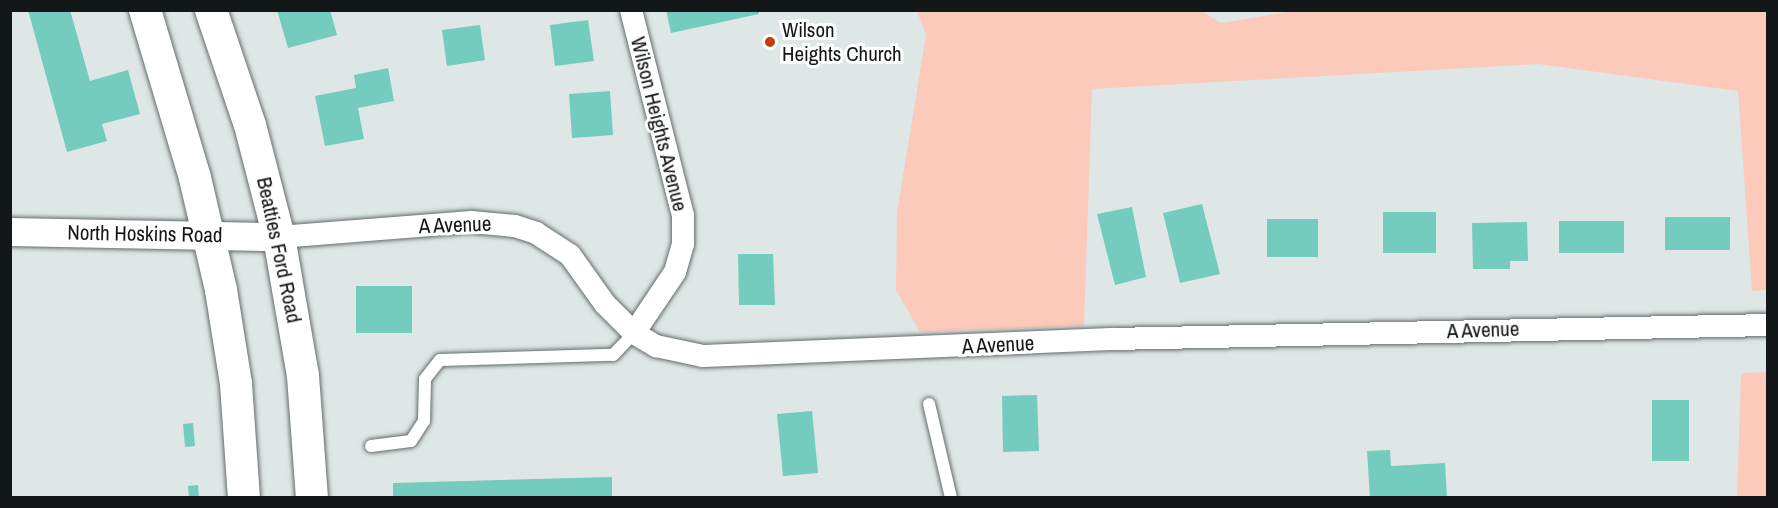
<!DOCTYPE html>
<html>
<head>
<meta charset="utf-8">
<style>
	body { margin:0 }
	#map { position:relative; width:1778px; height:508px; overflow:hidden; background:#dee7e5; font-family:"Archivo Narrow",sans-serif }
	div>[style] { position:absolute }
	.green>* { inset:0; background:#fbcabb }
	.building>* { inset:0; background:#73ccbd }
	.roads { filter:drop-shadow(0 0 2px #656d6c) drop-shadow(0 0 2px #656d6c) }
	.service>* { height:12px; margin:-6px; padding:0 6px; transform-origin:6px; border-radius:6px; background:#fff }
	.minor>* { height:22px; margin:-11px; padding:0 11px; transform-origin:11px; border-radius:11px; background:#fff }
	.tertiary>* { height:28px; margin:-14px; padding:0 14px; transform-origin:14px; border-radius:14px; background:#fff }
	.secondary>* { height:32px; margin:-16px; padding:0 16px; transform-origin:16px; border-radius:16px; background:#fff }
	.dots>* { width:16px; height:16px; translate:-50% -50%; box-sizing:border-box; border:3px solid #fff; border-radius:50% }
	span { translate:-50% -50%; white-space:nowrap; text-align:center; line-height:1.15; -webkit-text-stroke:6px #fff; paint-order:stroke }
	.poi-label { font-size:21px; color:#141717 }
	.left { translate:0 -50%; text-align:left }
	.street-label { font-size:21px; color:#141717 }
	.frame { position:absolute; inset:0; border:12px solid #141717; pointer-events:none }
</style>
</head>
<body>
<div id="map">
	<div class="green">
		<i style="clip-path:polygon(1202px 11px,1221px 23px,1298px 10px,1767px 11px,1767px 290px,1752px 291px,1738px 91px,1538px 64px,1092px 89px,1084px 326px,920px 332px,896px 290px,897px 213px,926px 35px,917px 11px)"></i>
		<i style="clip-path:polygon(1767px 372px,1767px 497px,1737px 497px,1741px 373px)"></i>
	</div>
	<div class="building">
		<i style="clip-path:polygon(28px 10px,70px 10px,90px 81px,128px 70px,140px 114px,102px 124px,107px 141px,67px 152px)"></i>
		<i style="clip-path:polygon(277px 10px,330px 10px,337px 35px,288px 48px)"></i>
		<i style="clip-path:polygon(666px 10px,759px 10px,759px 14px,671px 33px)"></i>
		<i style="clip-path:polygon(588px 20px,594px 61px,555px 66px,550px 25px)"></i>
		<i style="clip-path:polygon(480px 25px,485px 60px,447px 66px,442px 30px)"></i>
		<i style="clip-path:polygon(388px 68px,394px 101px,358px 108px,364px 139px,325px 146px,315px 96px,356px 88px,354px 75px)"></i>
		<i style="clip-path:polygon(610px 91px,613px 135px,572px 138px,569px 94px)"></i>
		<i style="clip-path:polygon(1202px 204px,1220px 274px,1180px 283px,1163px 213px)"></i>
		<i style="clip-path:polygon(1132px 207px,1146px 277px,1115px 285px,1097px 214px)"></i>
		<i style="clip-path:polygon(1383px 212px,1436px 212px,1436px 253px,1383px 253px)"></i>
		<i style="clip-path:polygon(1665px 217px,1730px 217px,1730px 250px,1665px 250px)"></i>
		<i style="clip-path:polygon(1267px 219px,1318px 219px,1318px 257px,1267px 257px)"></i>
		<i style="clip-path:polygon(1559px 221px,1624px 221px,1624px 253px,1559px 253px)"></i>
		<i style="clip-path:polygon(1527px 222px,1528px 261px,1510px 261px,1510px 269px,1473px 269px,1472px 223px)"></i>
		<i style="clip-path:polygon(738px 254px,773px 254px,775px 305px,739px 305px)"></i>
		<i style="clip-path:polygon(356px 286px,412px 286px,412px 333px,356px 333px)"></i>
		<i style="clip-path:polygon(1037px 395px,1039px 451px,1003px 452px,1002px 396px)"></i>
		<i style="clip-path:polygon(1652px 400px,1689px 400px,1689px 461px,1652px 461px)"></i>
		<i style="clip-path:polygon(812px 411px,818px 473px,783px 476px,777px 414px)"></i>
		<i style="clip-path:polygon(193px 423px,195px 446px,185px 447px,183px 424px)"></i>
		<i style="clip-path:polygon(1390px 450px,1391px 466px,1445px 463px,1447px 498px,1370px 498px,1367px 451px)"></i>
		<i style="clip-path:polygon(612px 477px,612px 498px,393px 498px,393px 483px)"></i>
		<i style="clip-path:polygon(198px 485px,199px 498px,189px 498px,188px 486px)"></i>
	</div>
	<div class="roads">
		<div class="service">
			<i style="left:929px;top:404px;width:97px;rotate:76.8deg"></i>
			<i style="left:371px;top:446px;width:40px;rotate:-7.1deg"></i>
			<i style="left:411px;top:441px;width:24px;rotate:-57deg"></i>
			<i style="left:424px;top:421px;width:42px;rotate:-88.6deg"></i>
			<i style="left:425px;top:379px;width:24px;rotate:-52deg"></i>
			<i style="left:440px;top:360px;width:173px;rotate:-1.7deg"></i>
			<i style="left:613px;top:355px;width:30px;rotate:-46deg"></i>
		</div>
		<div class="minor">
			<i style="left:631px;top:10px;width:212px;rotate:75.8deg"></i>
			<i style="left:683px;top:216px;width:28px;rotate:90deg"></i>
			<i style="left:683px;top:244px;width:29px;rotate:106deg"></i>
			<i style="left:675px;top:272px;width:73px;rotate:123.9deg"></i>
			<i style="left:279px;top:237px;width:193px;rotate:-4.5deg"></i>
			<i style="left:471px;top:222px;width:44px;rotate:5.2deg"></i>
			<i style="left:515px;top:226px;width:22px;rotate:18deg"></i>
			<i style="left:536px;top:233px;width:40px;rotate:32.9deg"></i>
			<i style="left:570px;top:255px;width:60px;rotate:54.5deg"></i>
			<i style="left:605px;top:304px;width:41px;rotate:45deg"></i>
			<i style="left:634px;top:333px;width:26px;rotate:31deg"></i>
			<i style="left:656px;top:346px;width:48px;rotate:12deg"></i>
			<i style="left:703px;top:356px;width:409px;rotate:-2.4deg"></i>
			<i style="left:1112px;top:339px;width:656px;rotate:-1.22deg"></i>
		</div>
		<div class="tertiary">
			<i style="left:10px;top:232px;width:269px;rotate:1.1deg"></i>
		</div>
		<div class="secondary">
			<i style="left:145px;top:10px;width:175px;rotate:73.4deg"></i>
			<i style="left:195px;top:178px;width:115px;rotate:76.9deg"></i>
			<i style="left:221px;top:290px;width:95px;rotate:80.9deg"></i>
			<i style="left:236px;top:384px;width:114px;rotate:86deg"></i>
			<i style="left:211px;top:10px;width:121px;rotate:71.3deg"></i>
			<i style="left:250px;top:125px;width:116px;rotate:75.5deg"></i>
			<i style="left:279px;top:237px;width:141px;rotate:80.2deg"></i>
			<i style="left:303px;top:376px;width:122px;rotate:85.8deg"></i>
		</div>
	</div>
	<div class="dots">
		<i style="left:770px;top:42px;background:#c53d0c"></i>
	</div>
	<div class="poi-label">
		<span class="left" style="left:782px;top:42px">Wilson<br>Heights Church</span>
	</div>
	<div class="street-label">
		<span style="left:659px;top:124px;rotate:76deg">Wilson Heights Avenue</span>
		<span style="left:455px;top:225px;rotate:-2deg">A Avenue</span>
		<span style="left:145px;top:234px;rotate:1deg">North Hoskins Road</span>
		<span style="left:279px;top:250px;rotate:78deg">Beatties Ford Road</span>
		<span style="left:1483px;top:330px;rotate:-2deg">A Avenue</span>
		<span style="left:998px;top:345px;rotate:-3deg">A Avenue</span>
	</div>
	<div class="frame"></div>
</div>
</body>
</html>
